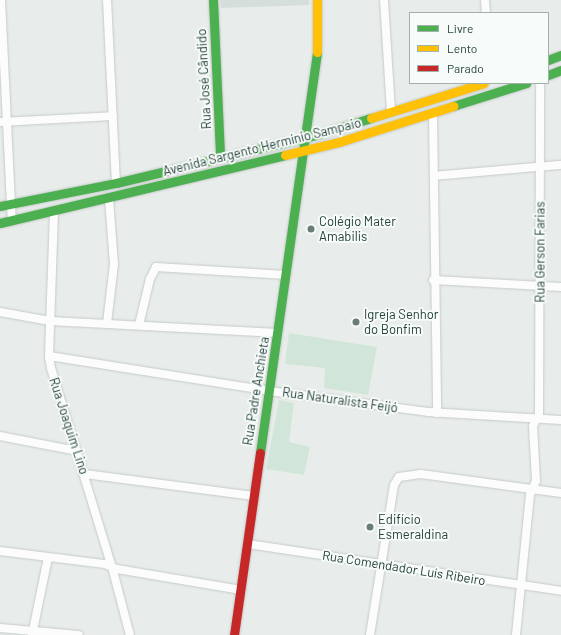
<!DOCTYPE html>
<html>
<head>
<meta charset="utf-8">
<style>
	body { margin:0 }
	#map { position:relative; width:561px; height:635px; overflow:hidden; background:#e8edeb; font-family:Barlow,sans-serif }
	div>[style] { position:absolute }
	.built>* { inset:0; background:#d6dedb }
	.green>* { inset:0; background:#d1e6d8 }
	.roads { filter:drop-shadow(0 0 1px #c5cac8) drop-shadow(0 0 1px #c5cac8) }
	.street>* { height:8px; margin:-4px; padding:0 4px; transform-origin:4px; border-radius:4px; background:#fcfcfc }
	.fast>* { height:9px; margin:-4.5px; padding:0 4.5px; transform-origin:4.5px; border-radius:4.5px; background:#4caf50 }
	.slow>* { height:9px; margin:-4.5px; padding:0 4.5px; transform-origin:4.5px; border-radius:4.5px; background:#ffc107 }
	.jam>* { height:9px; margin:-4.5px; padding:0 4.5px; transform-origin:4.5px; border-radius:4.5px; background:#c62828 }
	.dots>* { width:11px; height:11px; translate:-50% -50%; box-sizing:border-box; border:2px solid #f7fbf9; border-radius:50% }
	span { translate:-50% -50%; white-space:nowrap; text-align:center; line-height:1.15; -webkit-text-stroke:4px #f7fbf9; paint-order:stroke }
	.street-label { font-size:13px; color:#24423a }
	.poi-label { font-size:13px; color:#24423a }
	.left { translate:0 -50%; text-align:left }
	.legend { position:absolute; left:409px; top:12px; width:140px; height:72px; box-sizing:border-box; background:#f7fbf9; border:1px solid #a3b1ad; margin:0; padding:5px 7px; list-style:none; font-size:12px; color:#24423a }
	.legend li { display:flex; align-items:center; gap:8px; height:20px }
	.legend b { width:20px; border:1px solid #a3b1ad }
</style>
</head>
<body>
<div id="map">
	<div class="built">
		<i style="clip-path:polygon(220px 0,309px 0,309px 5px,221px 8px)"></i>
	</div>
	<div class="green">
		<i style="clip-path:polygon(289px 333px,377px 347px,368px 395px,324px 388px,325px 368px,285px 364px)"></i>
		<i style="clip-path:polygon(279px 400px,294px 403px,289px 442px,310px 447px,304px 475px,266px 469px)"></i>
	</div>
	<div class="roads">
		<div class="street">
			<i style="left:1px;top:0;width:221px;rotate:87.2deg"></i>
			<i style="left:107px;top:0;width:183px;rotate:87.2deg"></i>
			<i style="left:384px;top:0;width:112px;rotate:86.4deg"></i>
			<i style="left:485px;top:0;width:13px;rotate:86deg"></i>
			<i style="left:433px;top:114px;width:299px;rotate:89.2deg"></i>
			<i style="left:0;top:122px;width:113px;rotate:-3deg"></i>
			<i style="left:434px;top:176px;width:127px;rotate:-5deg"></i>
			<i style="left:54px;top:212px;width:144px;rotate:92deg"></i>
			<i style="left:49px;top:356px;width:12px;rotate:81deg"></i>
			<i style="left:51px;top:368px;width:208px;rotate:73deg"></i>
			<i style="left:112px;top:567px;width:70px;rotate:75.2deg"></i>
			<i style="left:433px;top:280px;width:128px;rotate:3.1deg"></i>
			<i style="left:0;top:312px;width:51px;rotate:10.2deg"></i>
			<i style="left:50px;top:321px;width:228px;rotate:3deg"></i>
			<i style="left:107px;top:323px;width:59px;rotate:-83.2deg"></i>
			<i style="left:114px;top:264px;width:65px;rotate:-94.4deg"></i>
			<i style="left:139px;top:325px;width:47px;rotate:-76.6deg"></i>
			<i style="left:150px;top:279px;width:13px;rotate:-63deg"></i>
			<i style="left:156px;top:267px;width:130px;rotate:3.5deg"></i>
			<i style="left:49px;top:356px;width:223px;rotate:9deg"></i>
			<i style="left:269px;top:391px;width:160px;rotate:7.5deg"></i>
			<i style="left:428px;top:412px;width:133px;rotate:3.4deg"></i>
			<i style="left:0;top:436px;width:78px;rotate:11deg"></i>
			<i style="left:85px;top:474px;width:170px;rotate:7.4deg"></i>
			<i style="left:248px;top:544px;width:317px;rotate:8.5deg"></i>
			<i style="left:0;top:551px;width:106px;rotate:7.1deg"></i>
			<i style="left:105px;top:564px;width:13px;rotate:23deg"></i>
			<i style="left:117px;top:569px;width:126px;rotate:9.6deg"></i>
			<i style="left:0;top:628px;width:79px;rotate:5.1deg"></i>
			<i style="left:32px;top:635px;width:79px;rotate:-78.3deg"></i>
			<i style="left:370px;top:635px;width:152px;rotate:-80.9deg"></i>
			<i style="left:394px;top:485px;width:9px;rotate:-58deg"></i>
			<i style="left:399px;top:477px;width:22px;rotate:-8deg"></i>
			<i style="left:421px;top:474px;width:141px;rotate:7.7deg"></i>
			<i style="left:516px;top:635px;width:141px;rotate:-84.3deg"></i>
			<i style="left:530px;top:495px;width:15px;rotate:-67deg"></i>
			<i style="left:536px;top:481px;width:55px;rotate:-93.1deg"></i>
			<i style="left:533px;top:426px;width:13px;rotate:-63deg"></i>
			<i style="left:539px;top:414px;width:331px;rotate:-89.8deg"></i>
		</div>
		<div class="fast">
			<i style="left:213px;top:0;width:157px;rotate:87.4deg"></i>
			<i style="left:548px;top:60px;width:14px;rotate:-21deg"></i>
			<i style="left:548px;top:75px;width:14px;rotate:-21deg"></i>
			<i style="left:453px;top:106px;width:77px;rotate:-17.5deg"></i>
			<i style="left:0;top:206px;width:118px;rotate:-11.2deg"></i>
			<i style="left:116px;top:183px;width:206px;rotate:-13.5deg"></i>
			<i style="left:316px;top:135px;width:58px;rotate:-17.2deg"></i>
			<i style="left:0;top:223px;width:293px;rotate:-13.4deg"></i>
			<i style="left:260px;top:453px;width:405px;rotate:-81.9deg"></i>
		</div>
		<div class="slow">
			<i style="left:317px;top:0;width:52px;rotate:90deg"></i>
			<i style="left:371px;top:118px;width:118px;rotate:-17.2deg"></i>
			<i style="left:285px;top:155px;width:56px;rotate:-13.5deg"></i>
			<i style="left:339px;top:142px;width:120px;rotate:-17.5deg"></i>
		</div>
		<div class="jam">
			<i style="left:234px;top:635px;width:184px;rotate:-81.9deg"></i>
		</div>
	</div>
	<div class="dots">
		<i style="left:311px;top:229px;background:#697e78"></i>
		<i style="left:356px;top:322px;background:#697e78"></i>
		<i style="left:370px;top:527px;background:#697e78"></i>
	</div>
	<div class="street-label">
		<span style="left:204px;top:79px;rotate:-93deg">Rua José Cândido</span>
		<span style="left:262px;top:147px;rotate:-14deg">Avenida Sargento Hermínio Sampaio</span>
		<span style="left:540px;top:252px;rotate:-90deg">Rua Gerson Farias</span>
		<span style="left:256px;top:391px;rotate:-81deg">Rua Padre Anchieta</span>
		<span style="left:340px;top:400px;rotate:8deg">Rua Naturalista Feijó</span>
		<span style="left:69px;top:426px;rotate:72deg">Rua Joaquim Lino</span>
		<span style="left:404px;top:568px;rotate:9deg">Rua Comendador Luís Ribeiro</span>
	</div>
	<div class="poi-label">
		<span class="left" style="left:319px;top:229px">Colégio Mater<br>Amabilis</span>
		<span class="left" style="left:364px;top:322px">Igreja Senhor<br>do Bonfim</span>
		<span class="left" style="left:378px;top:527px">Edifício<br>Esmeraldina</span>
	</div>
	<ul class="legend">
	<li><b style="height:5px;background:#4caf50"></b>Livre</li>
	<li><b style="height:5px;background:#ffc107"></b>Lento</li>
	<li><b style="height:5px;background:#c62828"></b>Parado</li>
	</ul>
</div>
</body>
</html>
